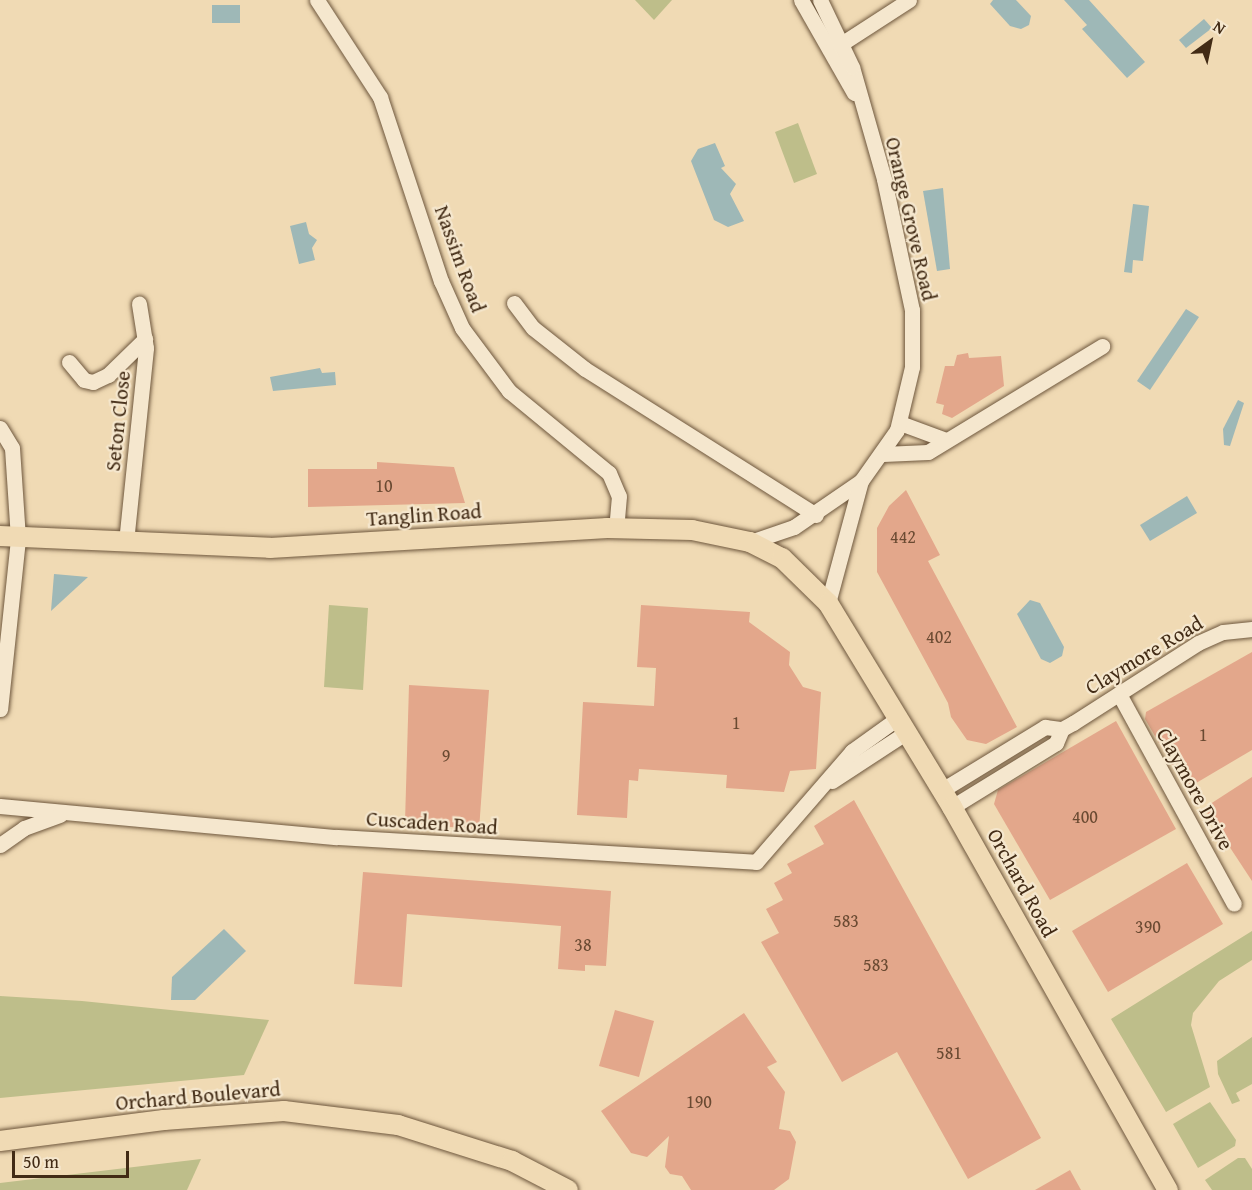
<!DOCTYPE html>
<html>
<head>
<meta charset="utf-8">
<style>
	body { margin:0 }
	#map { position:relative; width:1252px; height:1190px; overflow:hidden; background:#f0dab4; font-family:"Gentium Book Plus",serif }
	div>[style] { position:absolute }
	.green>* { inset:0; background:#bebe8a }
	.water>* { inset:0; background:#9eb8b7 }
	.building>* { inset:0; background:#e3a78b }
	.roads { filter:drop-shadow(0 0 2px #6e573d) drop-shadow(0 0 2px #6e573d) }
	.minor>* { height:15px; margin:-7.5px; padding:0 7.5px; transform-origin:7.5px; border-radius:7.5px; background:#f5e7ce }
	.major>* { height:20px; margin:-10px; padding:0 10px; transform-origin:10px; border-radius:10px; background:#f0dab4 }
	span { translate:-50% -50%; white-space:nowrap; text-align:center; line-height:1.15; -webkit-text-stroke:4.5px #f5e7ce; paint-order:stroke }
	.number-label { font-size:18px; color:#6a4a32 }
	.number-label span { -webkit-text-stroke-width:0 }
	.street-label { font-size:21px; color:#422b15 }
	.north { position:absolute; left:1180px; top:12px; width:60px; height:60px; -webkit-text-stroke:4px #f5e7ce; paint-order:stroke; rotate:33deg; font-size:16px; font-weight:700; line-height:24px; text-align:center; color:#422b15 }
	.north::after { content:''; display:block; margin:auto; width:21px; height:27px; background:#422b15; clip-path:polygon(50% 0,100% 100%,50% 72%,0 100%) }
	.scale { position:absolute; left:12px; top:1151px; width:117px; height:27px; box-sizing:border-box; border:3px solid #422b15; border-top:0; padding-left:8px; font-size:18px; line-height:21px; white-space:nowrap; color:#422b15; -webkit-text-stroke:4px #f5e7ce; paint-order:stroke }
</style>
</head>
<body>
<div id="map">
	<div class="green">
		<i style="clip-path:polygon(635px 0,672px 0,654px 20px)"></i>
		<i style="clip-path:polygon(798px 123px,817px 174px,794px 183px,775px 132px)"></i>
		<i style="clip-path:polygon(329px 605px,368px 608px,363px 690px,324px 687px)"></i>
		<i style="clip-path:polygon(1252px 931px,1252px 960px,1219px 981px,1193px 1013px,1191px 1025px,1210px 1087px,1166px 1112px,1111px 1019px)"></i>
		<i style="clip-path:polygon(0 996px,82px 1001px,269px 1020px,244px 1075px,0 1098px)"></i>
		<i style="clip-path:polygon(1252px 1037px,1252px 1084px,1236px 1093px,1240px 1101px,1232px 1104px,1218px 1074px,1217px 1061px)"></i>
		<i style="clip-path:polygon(1210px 1102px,1236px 1140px,1235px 1146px,1198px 1168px,1173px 1124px)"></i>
		<i style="clip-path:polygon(1238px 1158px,1245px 1158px,1252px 1169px,1252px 1190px,1212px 1190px,1205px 1180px)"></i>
		<i style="clip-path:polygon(201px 1159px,187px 1190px,0 1190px,0 1183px)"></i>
	</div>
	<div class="water">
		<i style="clip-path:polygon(993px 0,1016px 0,1031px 16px,1029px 25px,1021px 29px,1010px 26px,990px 4px)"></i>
		<i style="clip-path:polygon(1064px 0,1089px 0,1145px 62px,1127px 78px,1082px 29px,1087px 25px)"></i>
		<i style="clip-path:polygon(212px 5px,240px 5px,240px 23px,212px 23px)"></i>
		<i style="clip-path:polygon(1204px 19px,1212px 28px,1186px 48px,1179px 40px)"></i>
		<i style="clip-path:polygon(715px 143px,725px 166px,721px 168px,736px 184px,730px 194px,744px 221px,728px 227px,714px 220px,691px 161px,698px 149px)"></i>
		<i style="clip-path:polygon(943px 188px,950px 269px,937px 271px,923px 191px)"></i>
		<i style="clip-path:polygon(1133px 204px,1149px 206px,1143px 261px,1133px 260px,1132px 273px,1124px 272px)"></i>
		<i style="clip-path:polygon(306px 222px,309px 234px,317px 240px,312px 248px,315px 260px,299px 264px,290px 226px)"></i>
		<i style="clip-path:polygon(1186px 309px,1199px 317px,1150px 390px,1137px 381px)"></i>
		<i style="clip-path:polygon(320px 368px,322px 373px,335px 372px,336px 385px,273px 391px,270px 377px)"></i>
		<i style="clip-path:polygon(1238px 400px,1244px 403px,1230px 446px,1224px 445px,1223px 429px)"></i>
		<i style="clip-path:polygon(1187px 496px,1197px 513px,1150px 541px,1140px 525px)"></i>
		<i style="clip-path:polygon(54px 574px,88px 577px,51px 611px)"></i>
		<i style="clip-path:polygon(1030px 600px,1040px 603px,1064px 647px,1062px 656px,1050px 663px,1041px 659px,1017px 614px)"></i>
		<i style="clip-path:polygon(224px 929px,246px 951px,195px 1000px,171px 1000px,172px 977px)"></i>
	</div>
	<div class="building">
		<i style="clip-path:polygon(968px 353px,969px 358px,1001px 356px,1004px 386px,952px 418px,942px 414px,944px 405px,936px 403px,945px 366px,954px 366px,957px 355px)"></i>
		<i style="clip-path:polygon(377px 462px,454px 467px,465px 503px,308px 507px,308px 469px,377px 469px)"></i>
		<i style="clip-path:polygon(906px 490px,940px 555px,928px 561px,1017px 727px,986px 744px,967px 740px,951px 717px,948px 703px,877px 572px,877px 528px,889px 506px)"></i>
		<i style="clip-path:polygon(641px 605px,750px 612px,749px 622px,790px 652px,789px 665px,803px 687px,821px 692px,816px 769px,790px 771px,784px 792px,726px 788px,727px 775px,639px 769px,638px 781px,629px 780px,627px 818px,577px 815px,583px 702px,654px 706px,656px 668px,637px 667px)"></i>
		<i style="clip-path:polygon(1252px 652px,1252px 750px,1186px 789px,1145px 719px,1146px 712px)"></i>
		<i style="clip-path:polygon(409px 685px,489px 690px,479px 830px,405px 822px)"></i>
		<i style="clip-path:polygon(1116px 721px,1176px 829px,1050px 900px,994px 804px,998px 790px)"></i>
		<i style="clip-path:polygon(1252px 777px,1252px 881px,1204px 808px)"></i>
		<i style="clip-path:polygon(854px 800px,1041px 1138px,968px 1179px,897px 1052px,842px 1082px,761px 942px,779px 933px,766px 909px,783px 900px,774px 883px,792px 873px,787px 864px,824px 844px,814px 826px)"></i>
		<i style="clip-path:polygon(1187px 863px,1223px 924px,1108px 992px,1072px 931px)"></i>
		<i style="clip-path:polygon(363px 872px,611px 891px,606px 966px,585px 965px,585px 971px,558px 969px,561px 926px,407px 914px,402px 987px,354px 984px)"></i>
		<i style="clip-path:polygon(615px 1010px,654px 1021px,639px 1077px,599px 1066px)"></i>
		<i style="clip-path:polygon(744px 1013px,777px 1062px,767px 1067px,785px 1092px,779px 1129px,790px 1131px,796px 1142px,789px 1179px,774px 1190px,691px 1190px,682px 1176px,670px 1174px,665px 1167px,669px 1136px,647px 1157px,631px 1153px,601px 1111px)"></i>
		<i style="clip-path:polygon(1070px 1170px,1081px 1190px,1035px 1190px)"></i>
	</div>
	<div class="roads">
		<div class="minor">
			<i style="left:317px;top:0;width:116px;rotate:57deg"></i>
			<i style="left:380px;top:97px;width:194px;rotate:71.7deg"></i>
			<i style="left:441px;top:281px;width:51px;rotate:65.9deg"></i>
			<i style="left:462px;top:328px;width:79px;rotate:53.3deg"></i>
			<i style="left:509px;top:391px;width:129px;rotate:39.4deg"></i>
			<i style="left:609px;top:473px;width:25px;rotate:67deg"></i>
			<i style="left:619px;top:496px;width:32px;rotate:95deg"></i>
			<i style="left:801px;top:0;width:107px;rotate:60.3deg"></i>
			<i style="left:832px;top:41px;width:9px;rotate:18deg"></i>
			<i style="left:841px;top:44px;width:81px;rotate:-32.9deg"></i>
			<i style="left:514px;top:303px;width:31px;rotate:53deg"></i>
			<i style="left:533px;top:328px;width:66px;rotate:38.3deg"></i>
			<i style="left:585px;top:369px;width:273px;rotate:32.3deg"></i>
			<i style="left:69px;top:362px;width:23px;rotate:50deg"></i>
			<i style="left:84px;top:380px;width:9px;rotate:13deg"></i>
			<i style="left:93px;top:382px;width:17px;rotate:-25deg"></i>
			<i style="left:108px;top:375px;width:52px;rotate:-44.2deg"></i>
			<i style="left:900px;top:423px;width:49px;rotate:20.3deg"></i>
			<i style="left:0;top:428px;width:23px;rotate:59deg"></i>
			<i style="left:12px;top:448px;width:91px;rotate:86.2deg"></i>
			<i style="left:18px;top:539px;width:171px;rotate:96deg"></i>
			<i style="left:883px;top:454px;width:45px;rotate:-2.5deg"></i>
			<i style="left:928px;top:452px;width:204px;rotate:-31.3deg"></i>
			<i style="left:126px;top:542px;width:195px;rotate:-84.1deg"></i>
			<i style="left:146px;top:348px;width:45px;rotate:-99deg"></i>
			<i style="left:750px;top:542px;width:46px;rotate:-18.8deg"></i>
			<i style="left:794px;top:527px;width:81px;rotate:-34.5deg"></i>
			<i style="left:861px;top:481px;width:62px;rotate:-54.8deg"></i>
			<i style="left:897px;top:430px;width:65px;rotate:-76.6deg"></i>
			<i style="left:912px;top:367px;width:57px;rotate:-90deg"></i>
			<i style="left:912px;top:310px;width:134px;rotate:-102.1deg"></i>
			<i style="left:884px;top:179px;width:116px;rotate:-105.9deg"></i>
			<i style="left:852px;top:67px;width:74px;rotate:-115.5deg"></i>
			<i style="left:828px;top:603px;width:126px;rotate:-74.9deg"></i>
			<i style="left:1119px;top:694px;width:239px;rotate:61.3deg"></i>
			<i style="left:832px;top:781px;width:90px;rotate:-33.2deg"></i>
			<i style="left:942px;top:790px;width:121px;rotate:-31.5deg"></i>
			<i style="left:1045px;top:727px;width:17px;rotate:7deg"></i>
			<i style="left:1062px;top:729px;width:13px;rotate:-29deg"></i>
			<i style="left:1073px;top:723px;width:148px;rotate:-32.6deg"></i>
			<i style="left:1198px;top:643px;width:27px;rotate:-24deg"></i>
			<i style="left:1223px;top:632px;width:29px;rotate:-6deg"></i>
			<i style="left:0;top:806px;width:338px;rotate:5.3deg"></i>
			<i style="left:337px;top:837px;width:420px;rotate:3.4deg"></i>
			<i style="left:756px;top:862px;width:147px;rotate:-49.1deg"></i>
			<i style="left:852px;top:751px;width:57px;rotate:-35.7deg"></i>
			<i style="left:952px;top:807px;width:122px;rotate:-31.6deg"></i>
			<i style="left:1056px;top:743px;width:15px;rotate:-67deg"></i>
			<i style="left:0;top:845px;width:29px;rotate:-35deg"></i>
			<i style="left:24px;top:828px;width:38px;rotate:-20deg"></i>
		</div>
		<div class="major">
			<i style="left:0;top:536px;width:270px;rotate:2.5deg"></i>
			<i style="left:270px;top:548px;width:338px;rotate:-3.4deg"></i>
			<i style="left:607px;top:528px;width:85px;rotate:1.3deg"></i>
			<i style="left:692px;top:530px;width:59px;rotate:11.7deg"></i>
			<i style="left:750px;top:542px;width:36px;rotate:27deg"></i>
			<i style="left:782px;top:558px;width:64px;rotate:44.4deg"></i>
			<i style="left:828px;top:603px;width:239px;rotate:58.7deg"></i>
			<i style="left:952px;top:807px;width:440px;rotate:60.6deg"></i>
			<i style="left:0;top:1141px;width:165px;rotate:-7.3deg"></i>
			<i style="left:164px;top:1120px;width:120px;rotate:-4.3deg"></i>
			<i style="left:284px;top:1111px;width:115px;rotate:7deg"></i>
			<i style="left:398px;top:1125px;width:120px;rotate:17.5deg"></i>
			<i style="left:512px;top:1161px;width:63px;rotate:27.4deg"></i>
		</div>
	</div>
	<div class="number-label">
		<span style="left:384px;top:486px">10</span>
		<span style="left:903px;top:537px">442</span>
		<span style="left:939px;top:637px">402</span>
		<span style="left:736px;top:723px">1</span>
		<span style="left:1203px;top:735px">1</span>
		<span style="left:446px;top:756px">9</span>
		<span style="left:1085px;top:817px">400</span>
		<span style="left:846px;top:921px">583</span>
		<span style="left:1148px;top:927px">390</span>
		<span style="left:583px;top:945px">38</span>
		<span style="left:876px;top:965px">583</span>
		<span style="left:949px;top:1053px">581</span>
		<span style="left:699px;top:1102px">190</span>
	</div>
	<div class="street-label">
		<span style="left:911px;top:219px;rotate:77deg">Orange Grove Road</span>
		<span style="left:460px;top:259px;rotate:70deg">Nassim Road</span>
		<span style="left:118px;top:421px;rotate:-84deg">Seton Close</span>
		<span style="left:424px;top:515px;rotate:-4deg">Tanglin Road</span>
		<span style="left:1144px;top:655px;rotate:-31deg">Claymore Road</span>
		<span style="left:1195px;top:789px;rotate:61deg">Claymore Drive</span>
		<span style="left:432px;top:823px;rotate:4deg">Cuscaden Road</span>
		<span style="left:1022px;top:883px;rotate:61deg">Orchard Road</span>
		<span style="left:198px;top:1096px;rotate:-5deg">Orchard Boulevard</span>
	</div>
	<div class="north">N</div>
	<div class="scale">50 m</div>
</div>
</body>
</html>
